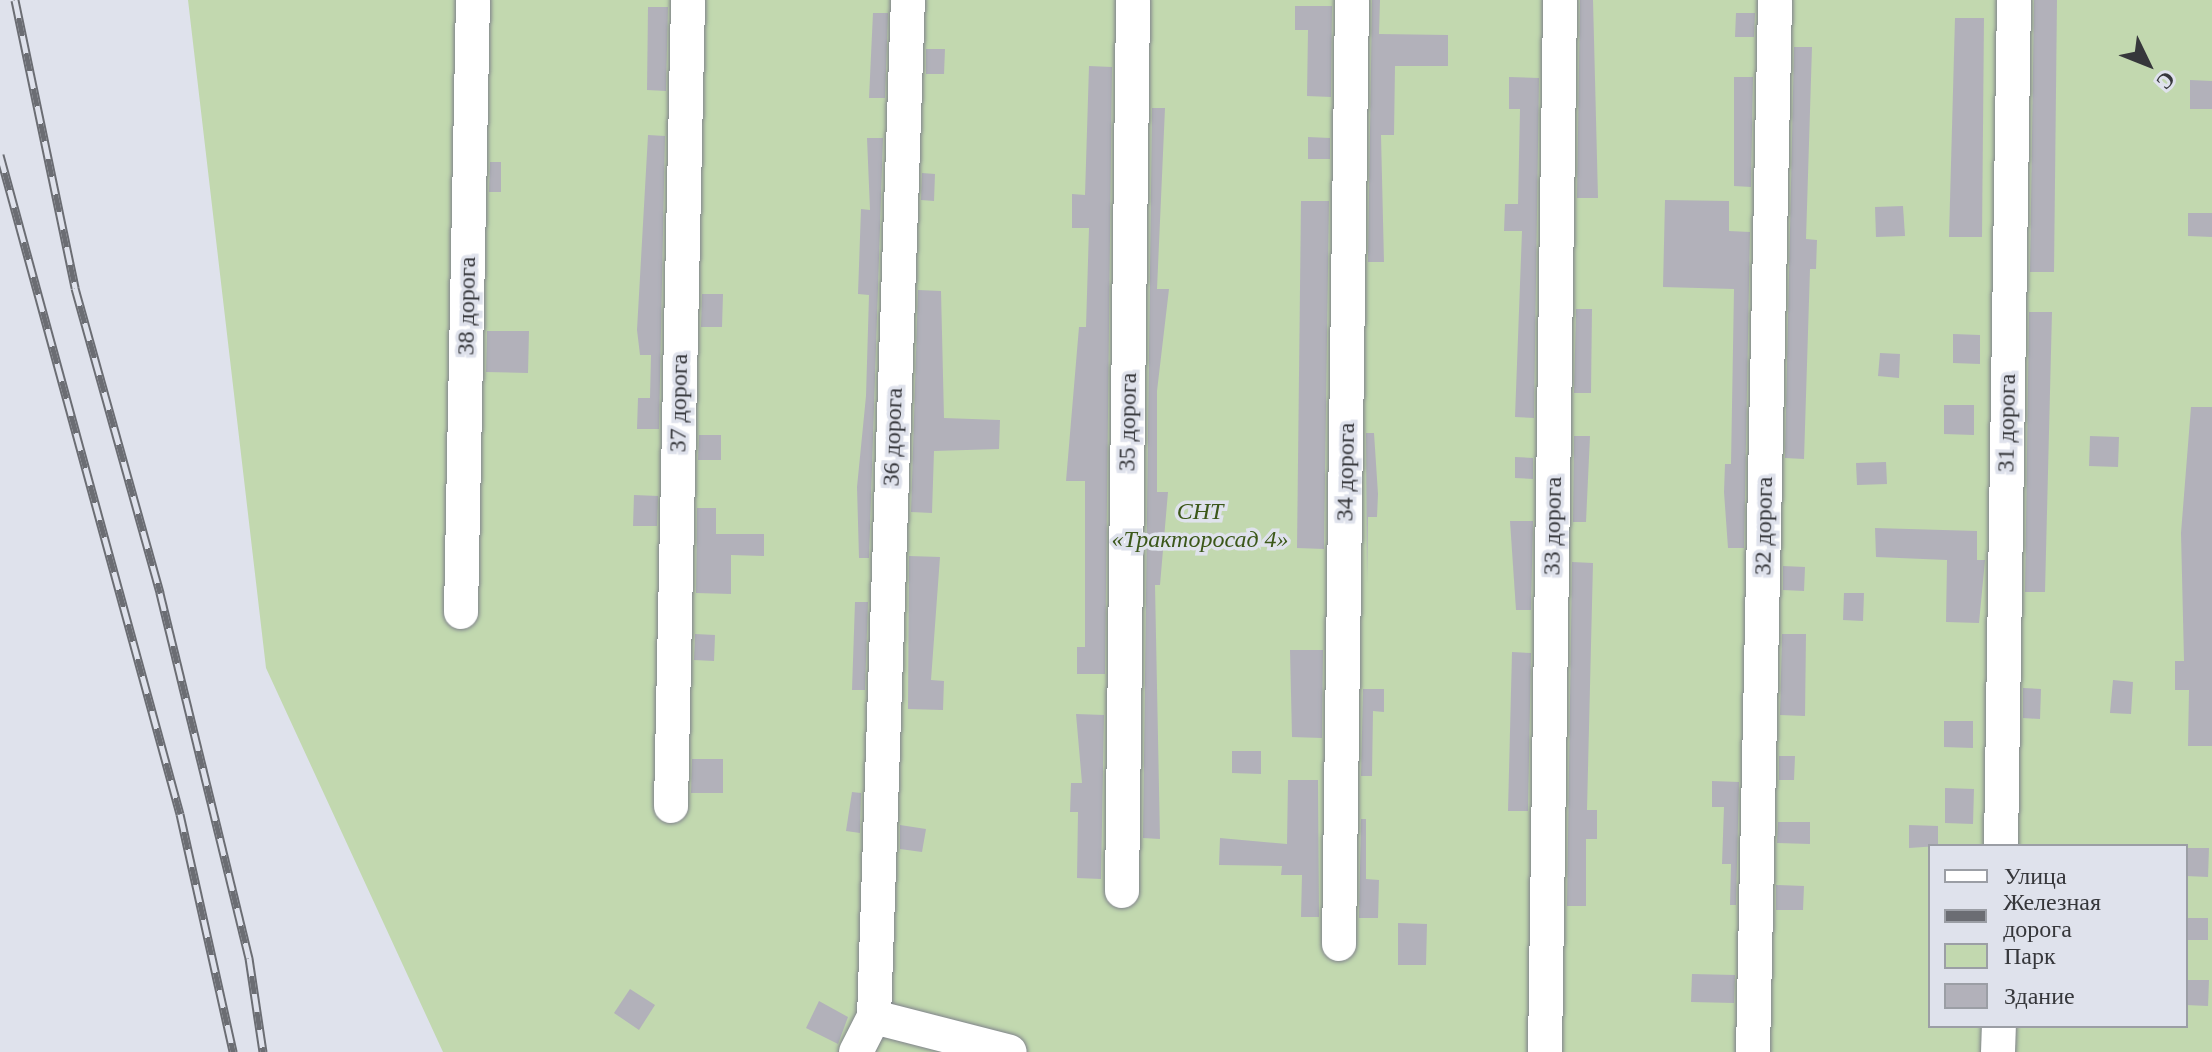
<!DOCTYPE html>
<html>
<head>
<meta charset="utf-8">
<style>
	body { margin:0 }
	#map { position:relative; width:2212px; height:1052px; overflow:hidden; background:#dfe2ec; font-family:"Times New Roman",serif }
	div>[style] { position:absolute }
	.green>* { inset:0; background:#c2d8af }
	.building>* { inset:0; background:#b2b1ba }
	.roads { filter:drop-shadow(0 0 2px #7f828a) drop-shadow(0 0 2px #7f828a) }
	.minor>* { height:34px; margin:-17px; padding:0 17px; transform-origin:17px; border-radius:17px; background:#fff }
	.rail>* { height:9px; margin-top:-4.5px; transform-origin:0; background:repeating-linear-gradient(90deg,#dfe2ec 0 18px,#6b6d73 0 36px); box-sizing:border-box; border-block:2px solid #6b6d73 }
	span { translate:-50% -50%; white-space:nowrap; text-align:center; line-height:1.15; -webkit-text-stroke:7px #dfe2ec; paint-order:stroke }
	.street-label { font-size:24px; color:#36373b }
	.park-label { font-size:24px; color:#3b5719; font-style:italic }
	.legend { position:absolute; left:1928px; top:844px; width:260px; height:184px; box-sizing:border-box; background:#dfe2ec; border:2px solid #9b9ea5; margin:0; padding:10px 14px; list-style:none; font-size:24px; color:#36373b }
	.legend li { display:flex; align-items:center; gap:16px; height:40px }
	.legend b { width:40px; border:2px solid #9b9ea5 }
	.north { position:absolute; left:2108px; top:24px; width:80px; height:80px; -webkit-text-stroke:6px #dfe2ec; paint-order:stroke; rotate:133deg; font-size:22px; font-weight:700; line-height:32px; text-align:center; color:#36373b }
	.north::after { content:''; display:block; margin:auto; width:28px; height:36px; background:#36373b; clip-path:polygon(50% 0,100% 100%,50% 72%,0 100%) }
</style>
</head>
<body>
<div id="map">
	<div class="green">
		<i style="clip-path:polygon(evenodd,188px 0,2212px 0,2212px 1052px,443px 1052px,266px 668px,188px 0,1930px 846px,2186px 846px,2186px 1026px,1930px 1026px,1930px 846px)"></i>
	</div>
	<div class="building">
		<i style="clip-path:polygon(1372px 0,1380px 0,1379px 34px,1448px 35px,1448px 66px,1395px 66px,1394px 135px,1381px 135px,1384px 262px,1368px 262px)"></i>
		<i style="clip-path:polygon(1580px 0,1593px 0,1598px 198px,1577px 198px)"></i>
		<i style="clip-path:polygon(2034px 0,2057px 0,2054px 272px,2030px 272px)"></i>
		<i style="clip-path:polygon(1295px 6px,1332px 6px,1331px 97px,1307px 96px,1308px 30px,1295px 30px)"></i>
		<i style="clip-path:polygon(648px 7px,668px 7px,666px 91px,647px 90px)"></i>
		<i style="clip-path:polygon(873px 13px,888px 13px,885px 98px,869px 98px)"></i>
		<i style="clip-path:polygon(1736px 13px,1755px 13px,1754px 37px,1735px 37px)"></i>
		<i style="clip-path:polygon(1955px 18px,1984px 18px,1982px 237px,1949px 237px)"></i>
		<i style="clip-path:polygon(1794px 47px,1812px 47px,1806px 239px,1817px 240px,1816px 269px,1810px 269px,1804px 459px,1785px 458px)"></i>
		<i style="clip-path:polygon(926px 49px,945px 49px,944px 74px,926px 74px)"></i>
		<i style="clip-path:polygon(1089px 66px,1112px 67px,1105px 674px,1077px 674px,1077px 647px,1085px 647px,1085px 481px,1066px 481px,1079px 327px,1086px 327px,1089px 228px,1072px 228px,1072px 194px,1085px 195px)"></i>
		<i style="clip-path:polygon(1509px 77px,1539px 78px,1534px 418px,1515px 417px,1522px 231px,1504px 231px,1505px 204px,1518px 204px,1520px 109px,1509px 109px)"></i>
		<i style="clip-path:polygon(1734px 77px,1753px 77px,1751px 187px,1734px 186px)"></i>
		<i style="clip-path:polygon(2190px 80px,2212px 81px,2212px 109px,2190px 109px)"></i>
		<i style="clip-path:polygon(1152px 108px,1165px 108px,1157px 289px,1169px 289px,1157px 391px,1157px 492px,1168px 492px,1160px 585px,1155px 585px,1160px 839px,1143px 838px)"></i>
		<i style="clip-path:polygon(648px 135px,665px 136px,659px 429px,637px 429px,638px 398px,650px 398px,651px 355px,640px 355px,637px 330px)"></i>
		<i style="clip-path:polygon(1308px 137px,1330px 138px,1330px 159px,1308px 159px)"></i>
		<i style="clip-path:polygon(867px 138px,883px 138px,869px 558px,859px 558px,857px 487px,866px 396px,869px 295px,858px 294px,861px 209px,870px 210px)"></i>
		<i style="clip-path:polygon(490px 162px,501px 162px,501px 192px,489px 192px)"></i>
		<i style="clip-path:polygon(922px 173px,935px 174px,934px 201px,921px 200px)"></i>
		<i style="clip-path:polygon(1665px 200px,1729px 201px,1729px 231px,1750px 232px,1744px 548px,1728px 548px,1724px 492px,1725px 464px,1731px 464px,1734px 289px,1663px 287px)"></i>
		<i style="clip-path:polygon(1301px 201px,1329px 201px,1324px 549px,1297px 548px)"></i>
		<i style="clip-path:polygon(1903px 206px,1905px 236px,1876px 237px,1875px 207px)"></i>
		<i style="clip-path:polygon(2188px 213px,2212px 213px,2212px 237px,2188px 236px)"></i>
		<i style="clip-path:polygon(918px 290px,941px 291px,944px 418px,1000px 420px,999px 449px,934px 451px,932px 513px,911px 512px)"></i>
		<i style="clip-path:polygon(702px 294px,723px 294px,722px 327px,701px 327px)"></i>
		<i style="clip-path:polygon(1576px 309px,1592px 309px,1591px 393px,1574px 393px)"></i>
		<i style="clip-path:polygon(2029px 312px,2052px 312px,2045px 592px,2025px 592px)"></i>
		<i style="clip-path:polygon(487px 331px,529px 331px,528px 373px,486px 372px)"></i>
		<i style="clip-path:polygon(1953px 334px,1980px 335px,1980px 364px,1953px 363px)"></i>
		<i style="clip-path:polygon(1880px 353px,1900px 354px,1899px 378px,1878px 376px)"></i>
		<i style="clip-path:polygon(1944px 405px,1974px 405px,1974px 435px,1944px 434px)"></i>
		<i style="clip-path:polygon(2191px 407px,2212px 407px,2212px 746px,2188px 746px,2189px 690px,2175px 690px,2175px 661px,2184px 661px,2181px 533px)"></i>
		<i style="clip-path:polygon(1366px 433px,1374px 433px,1378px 494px,1377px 517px,1368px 517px,1367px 585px)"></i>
		<i style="clip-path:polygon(699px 435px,721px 435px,721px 460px,698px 460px)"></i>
		<i style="clip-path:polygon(1574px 436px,1590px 436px,1586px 522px,1573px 522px)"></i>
		<i style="clip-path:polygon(2090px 436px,2119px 437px,2118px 467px,2089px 466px)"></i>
		<i style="clip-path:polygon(1515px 457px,1533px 458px,1533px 479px,1515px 478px)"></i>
		<i style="clip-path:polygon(1886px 462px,1887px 484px,1857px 485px,1856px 463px)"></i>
		<i style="clip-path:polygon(634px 495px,658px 496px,657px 526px,633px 526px)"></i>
		<i style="clip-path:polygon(697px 508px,716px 508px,716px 534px,764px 534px,764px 556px,731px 555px,731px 594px,696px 593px)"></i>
		<i style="clip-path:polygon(1510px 521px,1533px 521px,1531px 610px,1516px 610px)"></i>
		<i style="clip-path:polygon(1875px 528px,1977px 531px,1977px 560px,1985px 560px,1979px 623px,1946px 622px,1947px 560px,1876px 557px)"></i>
		<i style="clip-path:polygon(909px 556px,940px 557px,931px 680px,944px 681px,943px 710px,908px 709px)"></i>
		<i style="clip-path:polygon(1572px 562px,1593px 563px,1587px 810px,1597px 810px,1597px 839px,1586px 839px,1586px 906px,1567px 906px)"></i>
		<i style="clip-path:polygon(1783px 566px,1805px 567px,1804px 591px,1783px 590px)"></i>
		<i style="clip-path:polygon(1844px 593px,1864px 593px,1863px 621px,1843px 620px)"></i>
		<i style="clip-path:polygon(855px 602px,868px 602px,865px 690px,852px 690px)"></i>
		<i style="clip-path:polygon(695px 634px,715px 635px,714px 661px,694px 660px)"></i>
		<i style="clip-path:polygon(1782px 634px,1806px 634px,1805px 716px,1780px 715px)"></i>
		<i style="clip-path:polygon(1290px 650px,1323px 650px,1322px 738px,1292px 737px)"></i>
		<i style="clip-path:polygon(1512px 652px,1531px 653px,1528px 811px,1508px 811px)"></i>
		<i style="clip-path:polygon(2113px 680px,2133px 682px,2131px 714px,2110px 713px)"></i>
		<i style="clip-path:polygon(2023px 688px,2041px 689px,2040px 719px,2023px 718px)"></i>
		<i style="clip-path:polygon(1363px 689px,1384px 689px,1384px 712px,1373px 711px,1372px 776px,1361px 776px)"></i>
		<i style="clip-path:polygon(1076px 714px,1104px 715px,1101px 879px,1077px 878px,1078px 812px,1070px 812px,1071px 783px,1082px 783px)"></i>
		<i style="clip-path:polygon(1944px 721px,1973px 721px,1973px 748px,1944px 747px)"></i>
		<i style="clip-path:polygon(1232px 751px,1261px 751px,1261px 774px,1232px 773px)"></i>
		<i style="clip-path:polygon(1779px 756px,1795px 756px,1794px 780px,1779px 780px)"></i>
		<i style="clip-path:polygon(692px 759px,723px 759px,723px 793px,691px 793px)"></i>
		<i style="clip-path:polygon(1288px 780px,1318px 780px,1319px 917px,1301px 917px,1302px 875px,1281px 875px,1282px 866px,1219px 865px,1220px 838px,1287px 844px)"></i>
		<i style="clip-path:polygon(1712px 781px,1739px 782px,1736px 905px,1730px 905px,1731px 864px,1722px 864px,1724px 807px,1712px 807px)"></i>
		<i style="clip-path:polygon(1945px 788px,1974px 789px,1973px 824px,1945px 823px)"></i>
		<i style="clip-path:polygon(852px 792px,861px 793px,860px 833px,846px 831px)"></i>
		<i style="clip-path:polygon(1361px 819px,1366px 819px,1366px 879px,1379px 880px,1378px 918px,1359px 918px)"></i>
		<i style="clip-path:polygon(1778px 822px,1810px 822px,1810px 844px,1777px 843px)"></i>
		<i style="clip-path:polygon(900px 825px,926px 829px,922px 852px,900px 849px)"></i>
		<i style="clip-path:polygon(1909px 825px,1938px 826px,1938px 846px,1909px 848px)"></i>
		<i style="clip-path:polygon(2186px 848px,2209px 848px,2208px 877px,2186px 876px)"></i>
		<i style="clip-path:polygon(1776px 885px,1804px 886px,1803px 910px,1776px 910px)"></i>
		<i style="clip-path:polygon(2186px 918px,2208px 918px,2208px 940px,2186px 940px)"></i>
		<i style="clip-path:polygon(1398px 923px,1427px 924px,1426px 965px,1398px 965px)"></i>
		<i style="clip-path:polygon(1692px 974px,1735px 975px,1734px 1003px,1691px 1002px)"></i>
		<i style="clip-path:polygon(2186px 980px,2209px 980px,2208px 1006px,2186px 1005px)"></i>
		<i style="clip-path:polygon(630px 989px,655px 1005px,639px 1030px,614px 1013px)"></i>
		<i style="clip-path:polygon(819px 1001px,848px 1017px,838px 1044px,806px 1028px)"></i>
	</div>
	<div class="roads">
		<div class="minor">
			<i style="left:461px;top:612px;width:612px;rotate:-88.88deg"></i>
			<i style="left:671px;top:806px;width:806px;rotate:-88.79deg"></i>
			<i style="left:2001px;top:846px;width:846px;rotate:-89.12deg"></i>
			<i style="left:1122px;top:891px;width:891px;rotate:-89.29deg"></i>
			<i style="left:1339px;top:944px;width:944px;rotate:-89.21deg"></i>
			<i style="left:874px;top:1017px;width:140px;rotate:14.4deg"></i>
			<i style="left:856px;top:1052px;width:39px;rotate:-63deg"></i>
			<i style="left:874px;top:1017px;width:1018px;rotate:-88.09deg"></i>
			<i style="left:1545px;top:1052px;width:1052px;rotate:-89.18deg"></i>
			<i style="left:1753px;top:1052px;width:1052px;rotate:-88.8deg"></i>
			<i style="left:1998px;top:1052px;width:26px;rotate:-88deg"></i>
		</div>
	</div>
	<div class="rail">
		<i style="left:15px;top:0;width:294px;rotate:78.2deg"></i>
		<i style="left:75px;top:288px;width:317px;rotate:74.4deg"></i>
		<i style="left:160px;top:593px;width:376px;rotate:76.3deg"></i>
		<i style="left:249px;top:958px;width:95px;rotate:81.5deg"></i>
		<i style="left:0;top:155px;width:683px;rotate:74.72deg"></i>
		<i style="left:180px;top:814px;width:244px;rotate:77.4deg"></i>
	</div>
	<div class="street-label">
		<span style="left:467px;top:306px;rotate:-89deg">38 дорога</span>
		<span style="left:679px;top:403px;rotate:-89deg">37 дорога</span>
		<span style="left:1128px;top:422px;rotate:-89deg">35 дорога</span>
		<span style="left:2007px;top:423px;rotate:-89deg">31 дорога</span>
		<span style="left:893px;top:437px;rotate:-88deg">36 дорога</span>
		<span style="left:1346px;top:472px;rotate:-89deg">34 дорога</span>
		<span style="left:1553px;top:526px;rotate:-89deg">33 дорога</span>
		<span style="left:1764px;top:526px;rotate:-89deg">32 дорога</span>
	</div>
	<div class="park-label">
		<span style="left:1200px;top:526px">СНТ<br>«Тракторосад 4»</span>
	</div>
	<ul class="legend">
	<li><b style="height:10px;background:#fff"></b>Улица</li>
	<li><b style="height:10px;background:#6b6d73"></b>Железная дорога</li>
	<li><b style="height:22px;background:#c2d8af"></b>Парк</li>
	<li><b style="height:22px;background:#b2b1ba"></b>Здание</li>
	</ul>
	<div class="north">С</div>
</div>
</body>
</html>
